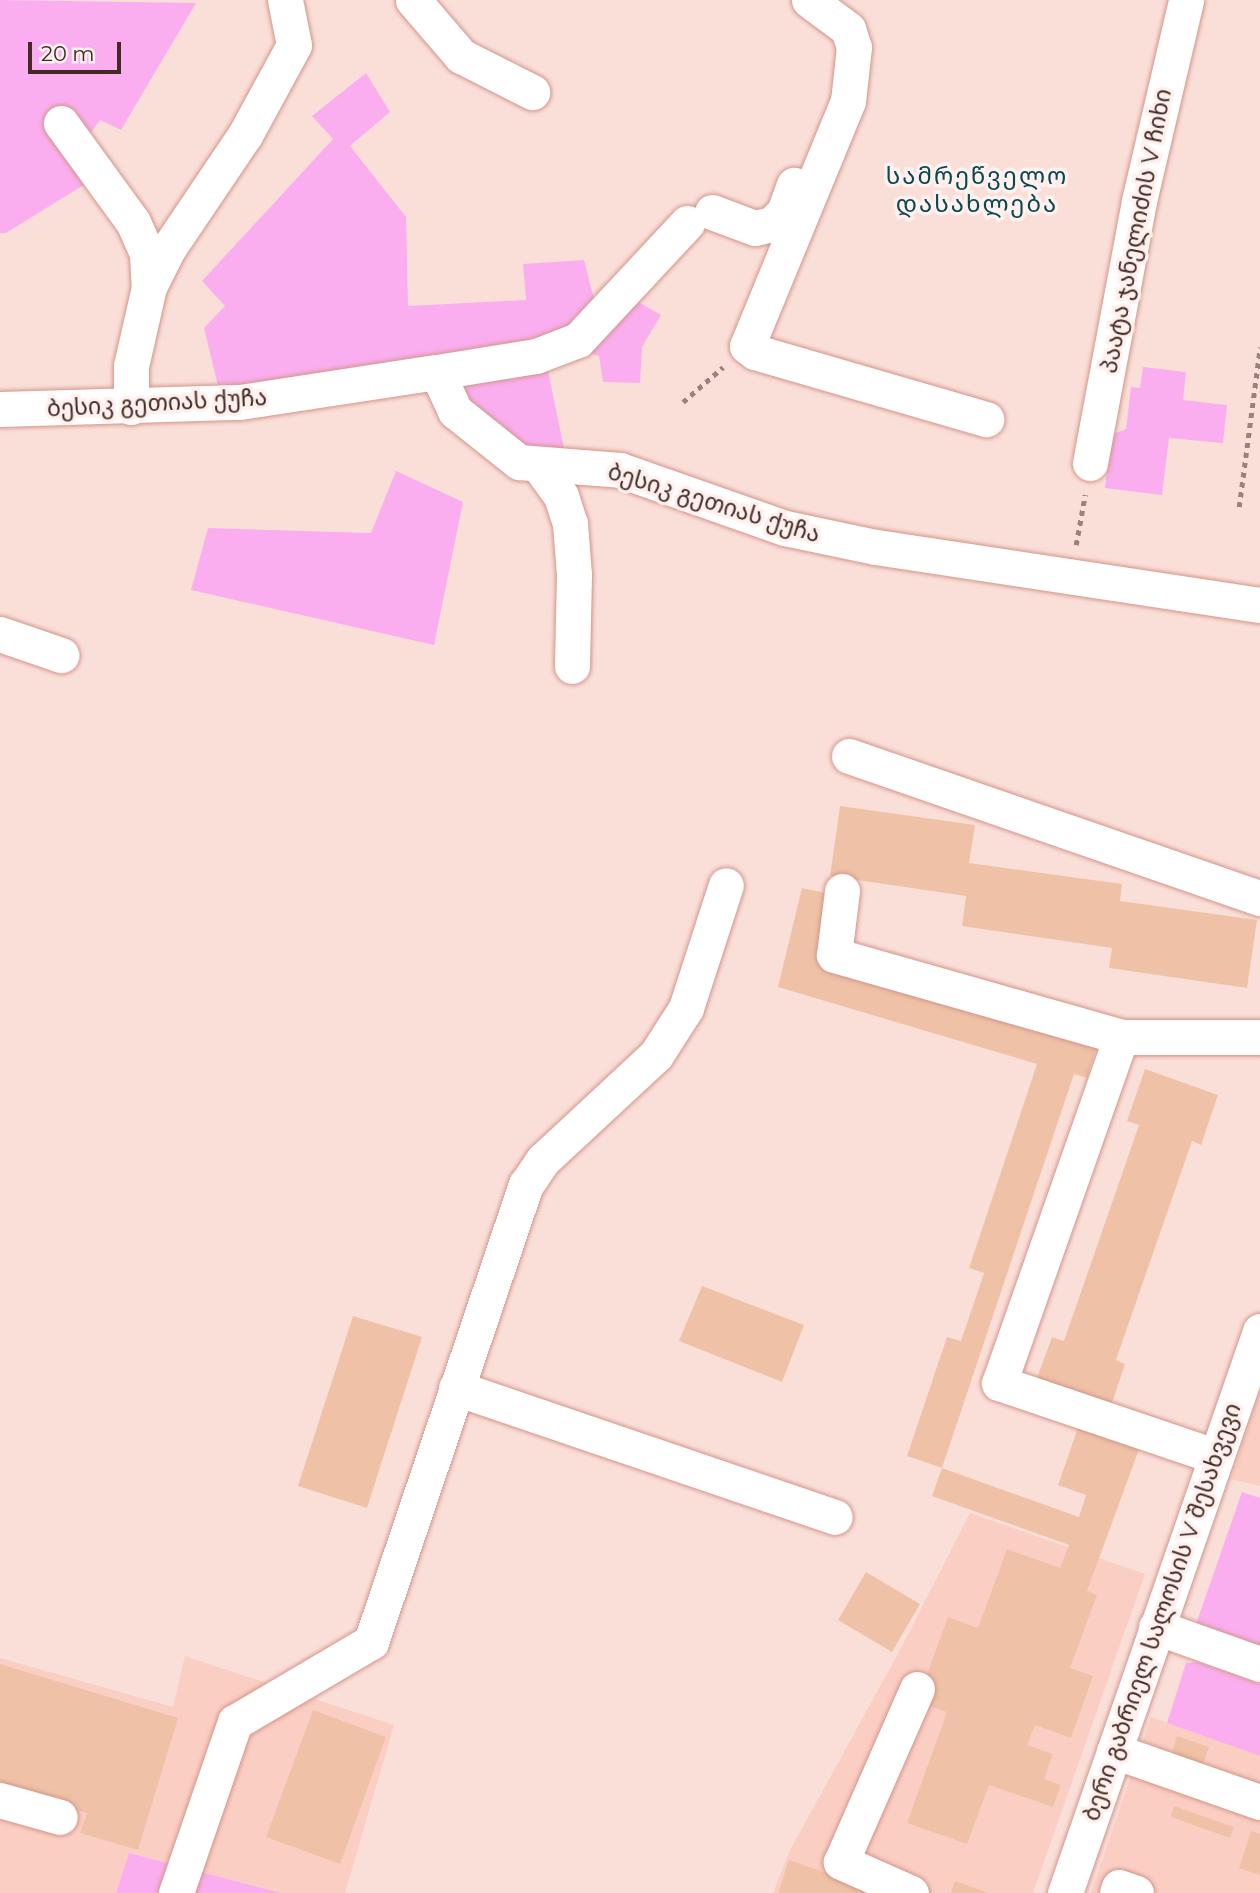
<!DOCTYPE html>
<html>
<head>
<meta charset="utf-8">
<style>
	body { margin:0 }
	#map { position:relative; width:1260px; height:1893px; overflow:hidden; background:#fadfd9; font-family:Montserrat,"Noto Sans Georgian",sans-serif }
	div>[style] { position:absolute }
	.built>* { inset:0; background:#fbcec4 }
	.green>* { inset:0; background:#faaeef }
	.building>* { inset:0; background:#efc2a7 }
	.path>* { height:4.5px; margin-top:-2.25px; transform-origin:0; background:repeating-linear-gradient(90deg,#9b807b 0 5px,transparent 0 10px) }
	.roads { filter:drop-shadow(0 0 2px #d49589) drop-shadow(0 0 2px #d49589) }
	.minor>* { height:35px; margin:-17.5px; padding:0 17.5px; transform-origin:17.5px; border-radius:17.5px; background:#fff }
	span { translate:-50% -50%; white-space:nowrap; text-align:center; line-height:1.15; -webkit-text-stroke:7px #fef0ed; paint-order:stroke }
	.street-label { font-size:23px; color:#432924 }
	.neighbourhood-label { font-size:24px; color:#094751; letter-spacing:2px }
	.scale { position:absolute; left:28px; top:42px; width:93px; height:32px; box-sizing:border-box; border:4px solid #432924; border-top:0; padding-left:9px; font-size:21px; line-height:24px; white-space:nowrap; color:#432924; -webkit-text-stroke:5px #fef0ed; paint-order:stroke }
</style>
</head>
<body>
<div id="map">
	<div class="built">
		<i style="clip-path:polygon(1260px 1391px,1260px 1486px,1231px 1479px)"></i>
		<i style="clip-path:polygon(970px 1513px,1145px 1574px,1033px 1893px,773px 1893px,790px 1850px,900px 1650px)"></i>
		<i style="clip-path:polygon(185px 1656px,394px 1725px,345px 1893px,281px 1893px,129px 1853px,116px 1893px,0 1893px,0 1658px,173px 1707px)"></i>
		<i style="clip-path:polygon(1151px 1717px,1260px 1756px,1260px 1893px,1091px 1893px)"></i>
	</div>
	<div class="green">
		<i style="clip-path:polygon(0 0,196px 3px,121px 130px,100px 120px,70px 162px,87px 183px,6px 233px,0 233px)"></i>
		<i style="clip-path:polygon(366px 73px,390px 112px,350px 146px,406px 217px,408px 306px,526px 300px,523px 264px,584px 260px,597px 311px,569px 337px,219px 390px,204px 328px,225px 306px,202px 281px,333px 139px,312px 116px)"></i>
		<i style="clip-path:polygon(628px 296px,661px 315px,642px 347px,640px 383px,603px 382px,599px 356px,576px 349px)"></i>
		<i style="clip-path:polygon(546px 361px,566px 458px,531px 458px,461px 394px,464px 383px)"></i>
		<i style="clip-path:polygon(1143px 367px,1186px 372px,1183px 400px,1227px 405px,1223px 443px,1169px 438px,1162px 495px,1105px 488px,1111px 435px,1126px 429px,1131px 387px,1140px 388px)"></i>
		<i style="clip-path:polygon(396px 471px,463px 502px,434px 645px,191px 590px,208px 528px,371px 533px)"></i>
		<i style="clip-path:polygon(1242px 1492px,1260px 1498px,1260px 1653px,1194px 1630px)"></i>
		<i style="clip-path:polygon(1198px 1662px,1260px 1684px,1260px 1756px,1167px 1723px,1186px 1663px)"></i>
		<i style="clip-path:polygon(129px 1853px,281px 1893px,116px 1893px)"></i>
	</div>
	<div class="building">
		<i style="clip-path:polygon(840px 806px,975px 825px,969px 863px,1122px 884px,1120px 901px,1257px 920px,1247px 988px,1109px 968px,1112px 948px,962px 926px,966px 896px,830px 876px)"></i>
		<i style="clip-path:polygon(802px 888px,831px 894px,817px 962px,1097px 1045px,1087px 1078px,1074px 1074px,942px 1468px,907px 1456px,947px 1337px,961px 1341px,984px 1273px,969px 1268px,1037px 1064px,778px 987px)"></i>
		<i style="clip-path:polygon(1145px 1069px,1218px 1095px,1201px 1145px,1192px 1141px,1116px 1360px,1125px 1364px,1108px 1415px,1033px 1389px,1052px 1337px,1064px 1341px,1139px 1125px,1127px 1121px)"></i>
		<i style="clip-path:polygon(702px 1286px,804px 1325px,782px 1382px,679px 1341px)"></i>
		<i style="clip-path:polygon(353px 1316px,422px 1337px,367px 1508px,298px 1486px)"></i>
		<i style="clip-path:polygon(1081px 1419px,1142px 1441px,1087px 1591px,1097px 1595px,1070px 1668px,1093px 1676px,1071px 1738px,1035px 1725px,1027px 1745px,1053px 1754px,1044px 1779px,1061px 1785px,1053px 1807px,989px 1785px,967px 1844px,907px 1823px,947px 1712px,917px 1702px,948px 1617px,978px 1628px,1007px 1549px,1060px 1568px,1069px 1545px,932px 1496px,942px 1468px,1079px 1517px,1086px 1495px,1058px 1485px)"></i>
		<i style="clip-path:polygon(866px 1572px,920px 1604px,892px 1652px,838px 1620px)"></i>
		<i style="clip-path:polygon(0 1664px,178px 1718px,138px 1850px,80px 1833px,87px 1813px,0 1786px)"></i>
		<i style="clip-path:polygon(313px 1710px,386px 1737px,340px 1864px,266px 1837px)"></i>
		<i style="clip-path:polygon(1177px 1736px,1209px 1747px,1203px 1764px,1172px 1753px)"></i>
		<i style="clip-path:polygon(1174px 1806px,1234px 1827px,1230px 1838px,1171px 1817px)"></i>
		<i style="clip-path:polygon(1251px 1831px,1260px 1834px,1260px 1875px,1239px 1868px)"></i>
		<i style="clip-path:polygon(789px 1860px,883px 1893px,778px 1893px)"></i>
		<i style="clip-path:polygon(955px 1881px,989px 1893px,951px 1893px)"></i>
	</div>
	<div class="path">
		<i style="left:683px;top:402px;width:53px;rotate:-41.2deg"></i>
		<i style="left:1239px;top:507px;width:161px;rotate:-82.5deg"></i>
		<i style="left:1076px;top:545px;width:51px;rotate:-79.8deg"></i>
	</div>
	<div class="roads">
		<div class="minor">
			<i style="left:413px;top:0;width:74px;rotate:49.4deg"></i>
			<i style="left:461px;top:56px;width:80px;rotate:26.9deg"></i>
			<i style="left:809px;top:0;width:49px;rotate:36.6deg"></i>
			<i style="left:848px;top:29px;width:19px;rotate:72deg"></i>
			<i style="left:854px;top:47px;width:54px;rotate:96.3deg"></i>
			<i style="left:848px;top:101px;width:265px;rotate:112.4deg"></i>
			<i style="left:747px;top:346px;width:10px;rotate:37deg"></i>
			<i style="left:755px;top:352px;width:241px;rotate:16.2deg"></i>
			<i style="left:61px;top:123px;width:122px;rotate:54deg"></i>
			<i style="left:133px;top:222px;width:35px;rotate:66deg"></i>
			<i style="left:147px;top:254px;width:33px;rotate:87deg"></i>
			<i style="left:712px;top:212px;width:46px;rotate:20.4deg"></i>
			<i style="left:755px;top:228px;width:17px;rotate:-13deg"></i>
			<i style="left:772px;top:224px;width:17px;rotate:-45deg"></i>
			<i style="left:784px;top:212px;width:29px;rotate:-70deg"></i>
			<i style="left:437px;top:372px;width:100px;rotate:-9.2deg"></i>
			<i style="left:536px;top:356px;width:45px;rotate:-20.9deg"></i>
			<i style="left:578px;top:340px;width:160px;rotate:-47deg"></i>
			<i style="left:131px;top:407px;width:41px;rotate:-90deg"></i>
			<i style="left:131px;top:366px;width:81px;rotate:-77.2deg"></i>
			<i style="left:149px;top:287px;width:42px;rotate:-63.4deg"></i>
			<i style="left:168px;top:249px;width:138px;rotate:-56deg"></i>
			<i style="left:245px;top:135px;width:102px;rotate:-61.4deg"></i>
			<i style="left:294px;top:45px;width:46px;rotate:-101.3deg"></i>
			<i style="left:0;top:409px;width:240px;rotate:-1.7deg"></i>
			<i style="left:240px;top:402px;width:199px;rotate:-8.7deg"></i>
			<i style="left:437px;top:372px;width:43px;rotate:65.2deg"></i>
			<i style="left:455px;top:411px;width:82px;rotate:38.6deg"></i>
			<i style="left:519px;top:462px;width:101px;rotate:4.5deg"></i>
			<i style="left:620px;top:470px;width:175px;rotate:19.4deg"></i>
			<i style="left:785px;top:528px;width:93px;rotate:11.8deg"></i>
			<i style="left:876px;top:547px;width:388px;rotate:8.6deg"></i>
			<i style="left:1090px;top:463px;width:267px;rotate:-79.4deg"></i>
			<i style="left:1139px;top:201px;width:206px;rotate:-76.8deg"></i>
			<i style="left:540px;top:467px;width:36px;rotate:54deg"></i>
			<i style="left:561px;top:496px;width:28px;rotate:72deg"></i>
			<i style="left:570px;top:523px;width:52px;rotate:85.6deg"></i>
			<i style="left:574px;top:575px;width:91px;rotate:91.3deg"></i>
			<i style="left:0;top:634px;width:65px;rotate:19deg"></i>
			<i style="left:849px;top:756px;width:435px;rotate:19.1deg"></i>
			<i style="left:842px;top:891px;width:64px;rotate:97.1deg"></i>
			<i style="left:834px;top:955px;width:298px;rotate:15.9deg"></i>
			<i style="left:1121px;top:1037px;width:139px"></i>
			<i style="left:1121px;top:1037px;width:367px;rotate:109.4deg"></i>
			<i style="left:999px;top:1383px;width:228px;rotate:18.7deg"></i>
			<i style="left:456px;top:1388px;width:400px;rotate:18.8deg"></i>
			<i style="left:1156px;top:1627px;width:110px;rotate:19.6deg"></i>
			<i style="left:1114px;top:1751px;width:155px;rotate:19.3deg"></i>
			<i style="left:0;top:1800px;width:62px;rotate:15.8deg"></i>
			<i style="left:176px;top:1893px;width:181px;rotate:-71deg"></i>
			<i style="left:235px;top:1722px;width:158px;rotate:-30.5deg"></i>
			<i style="left:371px;top:1642px;width:483px;rotate:-71.3deg"></i>
			<i style="left:526px;top:1185px;width:30px;rotate:-56deg"></i>
			<i style="left:543px;top:1160px;width:154px;rotate:-42.9deg"></i>
			<i style="left:656px;top:1055px;width:56px;rotate:-57.4deg"></i>
			<i style="left:686px;top:1008px;width:129px;rotate:-72deg"></i>
			<i style="left:911px;top:1893px;width:77px;rotate:-156.1deg"></i>
			<i style="left:841px;top:1862px;width:189px;rotate:-66.3deg"></i>
			<i style="left:1065px;top:1893px;width:595px;rotate:-70.86deg"></i>
			<i style="left:1117px;top:1893px;width:6px;rotate:-72deg"></i>
			<i style="left:1119px;top:1887px;width:18px;rotate:19deg"></i>
		</div>
	</div>
	<div class="street-label">
		<span style="left:1136px;top:231px;rotate:-79deg">პაატა ჯანელიძის V ჩიხი</span>
		<span style="left:157px;top:403px;rotate:-3deg">ბესიკ გეთიას ქუჩა</span>
		<span style="left:714px;top:503px;rotate:17deg">ბესიკ გეთიას ქუჩა</span>
		<span style="left:1162px;top:1612px;rotate:-71deg">ბერი გაბრიელ სალოსის V შესახვევი</span>
	</div>
	<div class="neighbourhood-label">
		<span style="left:977px;top:190px">სამრეწველო<br>დასახლება</span>
	</div>
	<div class="scale">20 m</div>
</div>
</body>
</html>
